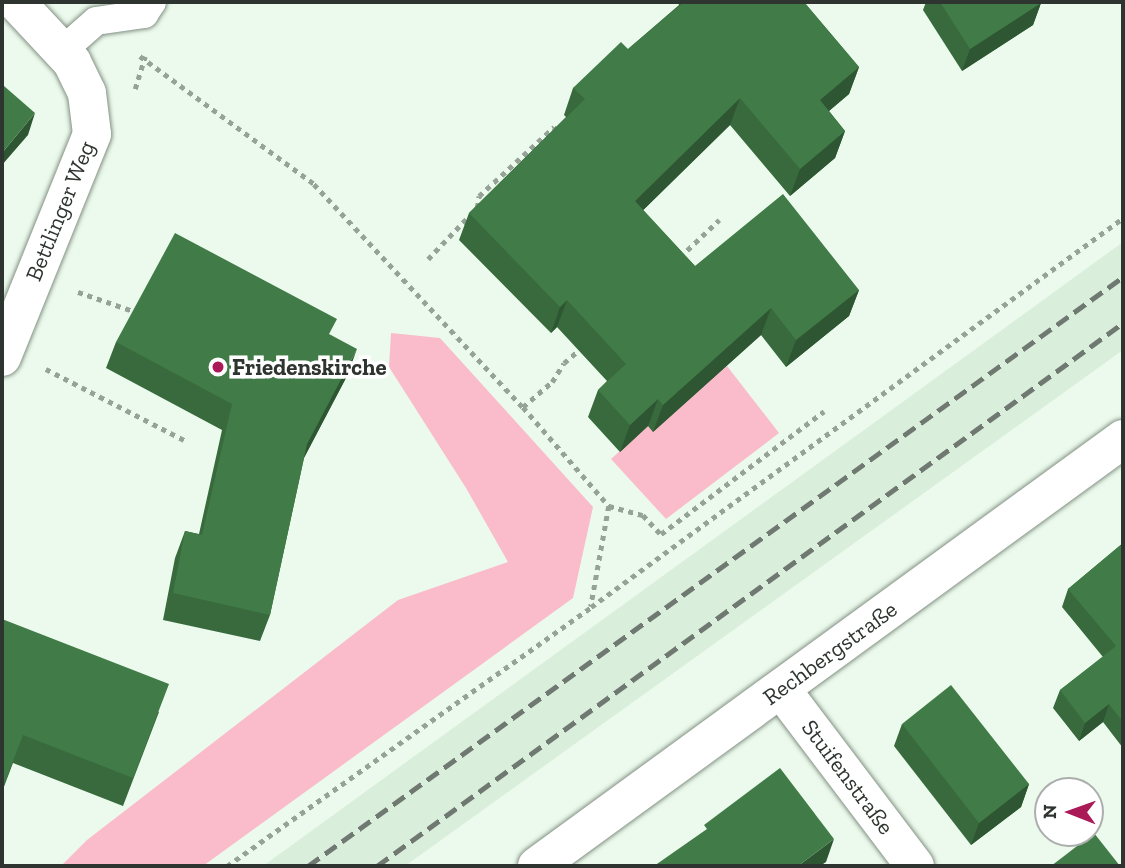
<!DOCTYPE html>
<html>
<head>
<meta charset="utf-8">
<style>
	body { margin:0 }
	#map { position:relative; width:1125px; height:868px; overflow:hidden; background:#ebfaec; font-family:"Zilla Slab",serif }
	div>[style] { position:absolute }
	.built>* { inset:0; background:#daefdb }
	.green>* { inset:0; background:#fabbca }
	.path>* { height:4.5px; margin-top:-2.25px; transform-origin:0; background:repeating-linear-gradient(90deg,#96a197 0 5px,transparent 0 10px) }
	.roads { filter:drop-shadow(0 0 2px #839184) drop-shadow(0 0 2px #839184) }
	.lane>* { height:28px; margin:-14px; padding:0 14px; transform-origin:14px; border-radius:14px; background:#fff }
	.street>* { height:38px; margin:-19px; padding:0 19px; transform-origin:19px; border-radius:19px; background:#fff }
	.rail>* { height:5px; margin-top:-2.5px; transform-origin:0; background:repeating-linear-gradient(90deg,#707971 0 14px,transparent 0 21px) }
	.wall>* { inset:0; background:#386a3d }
	.shaded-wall>* { inset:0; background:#2e5632 }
	.building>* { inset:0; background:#417b47 }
	.dots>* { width:19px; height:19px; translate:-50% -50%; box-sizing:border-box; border:4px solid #fff; border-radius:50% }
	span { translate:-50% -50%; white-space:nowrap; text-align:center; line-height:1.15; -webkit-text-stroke:7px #fff; paint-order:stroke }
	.street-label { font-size:23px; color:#2e342f }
	.poi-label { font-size:23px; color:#2e342f; font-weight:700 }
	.left { translate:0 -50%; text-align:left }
	.frame { position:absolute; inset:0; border:4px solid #2e342f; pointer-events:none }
	.north { position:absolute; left:1034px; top:777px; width:70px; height:70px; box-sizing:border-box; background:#fff; border:2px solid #abaeac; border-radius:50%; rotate:271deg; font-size:19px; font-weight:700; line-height:28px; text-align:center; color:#2e342f }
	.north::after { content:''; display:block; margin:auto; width:24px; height:32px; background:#aa1a56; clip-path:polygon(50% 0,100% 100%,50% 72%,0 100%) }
</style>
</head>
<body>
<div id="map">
	<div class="built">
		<i style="clip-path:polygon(1123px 242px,1123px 350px,405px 866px,263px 866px)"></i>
	</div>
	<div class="green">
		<i style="clip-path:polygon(391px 333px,440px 338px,593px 507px,573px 598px,203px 866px,61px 866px,87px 840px,398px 600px,508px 562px,466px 488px,389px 367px)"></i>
		<i style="clip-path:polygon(727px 366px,779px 433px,666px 519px,611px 459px,648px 426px)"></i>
	</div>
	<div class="path">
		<i style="left:140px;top:56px;width:216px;rotate:36.3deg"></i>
		<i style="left:314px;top:184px;width:306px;rotate:46.9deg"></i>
		<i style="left:523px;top:407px;width:131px;rotate:49deg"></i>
		<i style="left:609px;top:506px;width:102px;rotate:100.2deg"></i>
		<i style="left:135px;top:89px;width:34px;rotate:-73deg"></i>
		<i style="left:477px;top:208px;width:12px;rotate:-81deg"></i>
		<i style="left:479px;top:196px;width:102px;rotate:-42.6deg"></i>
		<i style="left:554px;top:127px;width:6px;rotate:51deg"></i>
		<i style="left:680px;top:257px;width:54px;rotate:-43.5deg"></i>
		<i style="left:428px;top:259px;width:59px;rotate:-46.4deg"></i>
		<i style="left:78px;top:292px;width:61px;rotate:19deg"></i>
		<i style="left:46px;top:369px;width:157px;rotate:27.2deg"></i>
		<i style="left:523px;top:407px;width:38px;rotate:-41deg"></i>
		<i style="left:552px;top:382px;width:22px;rotate:-58deg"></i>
		<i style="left:564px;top:363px;width:23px;rotate:-41deg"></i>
		<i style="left:609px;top:506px;width:35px;rotate:15deg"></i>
		<i style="left:643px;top:515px;width:26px;rotate:47deg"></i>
		<i style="left:661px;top:534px;width:204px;rotate:-37deg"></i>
		<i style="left:227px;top:866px;width:447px;rotate:-35.4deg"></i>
		<i style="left:591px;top:607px;width:659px;rotate:-36.17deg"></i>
	</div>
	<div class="roads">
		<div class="lane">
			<i style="left:62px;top:51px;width:45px;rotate:-41.4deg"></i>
			<i style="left:96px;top:21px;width:49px;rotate:-8.3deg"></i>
			<i style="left:144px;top:14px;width:14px;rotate:-56deg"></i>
		</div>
		<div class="street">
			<i style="left:2px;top:357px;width:240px;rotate:-68deg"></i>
			<i style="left:92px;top:134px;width:41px;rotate:-97deg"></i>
			<i style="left:87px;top:93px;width:34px;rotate:-116deg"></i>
			<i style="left:72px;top:62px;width:82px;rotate:-133deg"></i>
			<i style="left:781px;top:689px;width:222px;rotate:52.9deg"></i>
			<i style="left:537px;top:866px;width:725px;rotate:-36.08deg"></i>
		</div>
	</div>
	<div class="rail">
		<i style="left:308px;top:866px;width:1006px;rotate:-35.86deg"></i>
		<i style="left:377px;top:866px;width:923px;rotate:-36.05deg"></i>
	</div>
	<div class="wall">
		<i style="clip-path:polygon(678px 2px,804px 2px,859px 67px,849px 94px,829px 111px,845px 131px,835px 158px,790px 196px,730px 125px,643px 210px,695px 266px,859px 290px,849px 316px,786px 367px,761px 335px,653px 432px,648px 426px,620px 452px,588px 417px,598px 390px,607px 381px,557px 327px,551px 333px,459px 240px,469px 213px,566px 117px,564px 115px,573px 88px,628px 49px,679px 5px)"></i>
		<i style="clip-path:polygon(926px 2px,1040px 2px,1041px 3px,1033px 25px,962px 71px,923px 10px)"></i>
		<i style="clip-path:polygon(331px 335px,347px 376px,304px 458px,270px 615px,260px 641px,163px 620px,175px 558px,185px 531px,199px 534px,222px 430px,106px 368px,116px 342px)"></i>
		<i style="clip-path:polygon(1123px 543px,1123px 748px,1103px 722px,1079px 741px,1053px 708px,1060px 690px,1103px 657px,1062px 607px,1068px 589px)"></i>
		<i style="clip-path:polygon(2px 619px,159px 712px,123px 806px,13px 763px,2px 792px)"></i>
		<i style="clip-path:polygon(902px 724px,1029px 784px,1021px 807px,971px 845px,894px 746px)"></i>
	</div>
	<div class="shaded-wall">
		<i style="clip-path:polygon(1041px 3px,1033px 25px,962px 71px,970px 49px)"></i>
		<i style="clip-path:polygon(859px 67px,849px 94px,810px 127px,820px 100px)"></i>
		<i style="clip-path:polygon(740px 98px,730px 125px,625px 228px,635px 201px)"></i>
		<i style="clip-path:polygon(35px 113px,28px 135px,2px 165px,2px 153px)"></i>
		<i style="clip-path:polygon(845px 131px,835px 158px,790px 196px,800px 169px)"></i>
		<i style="clip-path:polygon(859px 290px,849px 316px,786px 367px,796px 340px)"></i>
		<i style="clip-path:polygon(567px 300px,557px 327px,551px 333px,560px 307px)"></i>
		<i style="clip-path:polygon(771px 308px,761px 335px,653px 432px,663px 405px)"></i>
		<i style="clip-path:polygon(357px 349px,347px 376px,297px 471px,307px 444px)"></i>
		<i style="clip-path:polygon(658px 399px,648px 426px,620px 452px,630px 425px)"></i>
		<i style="clip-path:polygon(1109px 704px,1103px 722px,1079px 741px,1085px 723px)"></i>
		<i style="clip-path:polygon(1029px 784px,1021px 807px,971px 845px,979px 823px)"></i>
		<i style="clip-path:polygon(834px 839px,826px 862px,820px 866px,798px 866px)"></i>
	</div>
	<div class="building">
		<i style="clip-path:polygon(684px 2px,804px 2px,859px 67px,820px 100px,845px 131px,800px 169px,740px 98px,635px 201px,695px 266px,783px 194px,859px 290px,796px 340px,771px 308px,663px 405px,658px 399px,630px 425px,598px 390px,626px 364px,567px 300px,560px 307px,469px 213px,585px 99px,573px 88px,621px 42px,628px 49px)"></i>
		<i style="clip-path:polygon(940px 2px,1040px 2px,1041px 3px,970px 49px)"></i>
		<i style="clip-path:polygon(4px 86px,35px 113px,2px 153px,2px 89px)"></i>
		<i style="clip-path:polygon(175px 233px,337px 319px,329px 334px,357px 349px,307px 444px,270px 615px,173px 593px,185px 531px,202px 535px,232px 404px,116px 342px)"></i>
		<i style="clip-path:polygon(1123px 543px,1123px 722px,1109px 704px,1085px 723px,1060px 690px,1116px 646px,1068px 589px)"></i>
		<i style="clip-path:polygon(2px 619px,169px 684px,133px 778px,23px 735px,2px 790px)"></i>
		<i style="clip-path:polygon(951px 685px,1029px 784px,979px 823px,902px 724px)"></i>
		<i style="clip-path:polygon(780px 768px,834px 839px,798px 866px,654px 866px,707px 829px,704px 825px)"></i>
		<i style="clip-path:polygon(1094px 833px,1120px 866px,1051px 866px)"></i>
	</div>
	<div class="dots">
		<i style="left:218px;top:367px;background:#aa1a56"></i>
	</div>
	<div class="street-label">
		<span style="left:60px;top:211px;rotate:-68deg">Bettlinger Weg</span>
		<span style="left:830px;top:653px;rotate:-36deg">Rechbergstraße</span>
		<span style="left:848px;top:777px;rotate:53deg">Stuifenstraße</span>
	</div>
	<div class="poi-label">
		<span class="left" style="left:232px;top:367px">Friedenskirche</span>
	</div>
	<div class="frame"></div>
	<div class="north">N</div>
</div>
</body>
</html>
